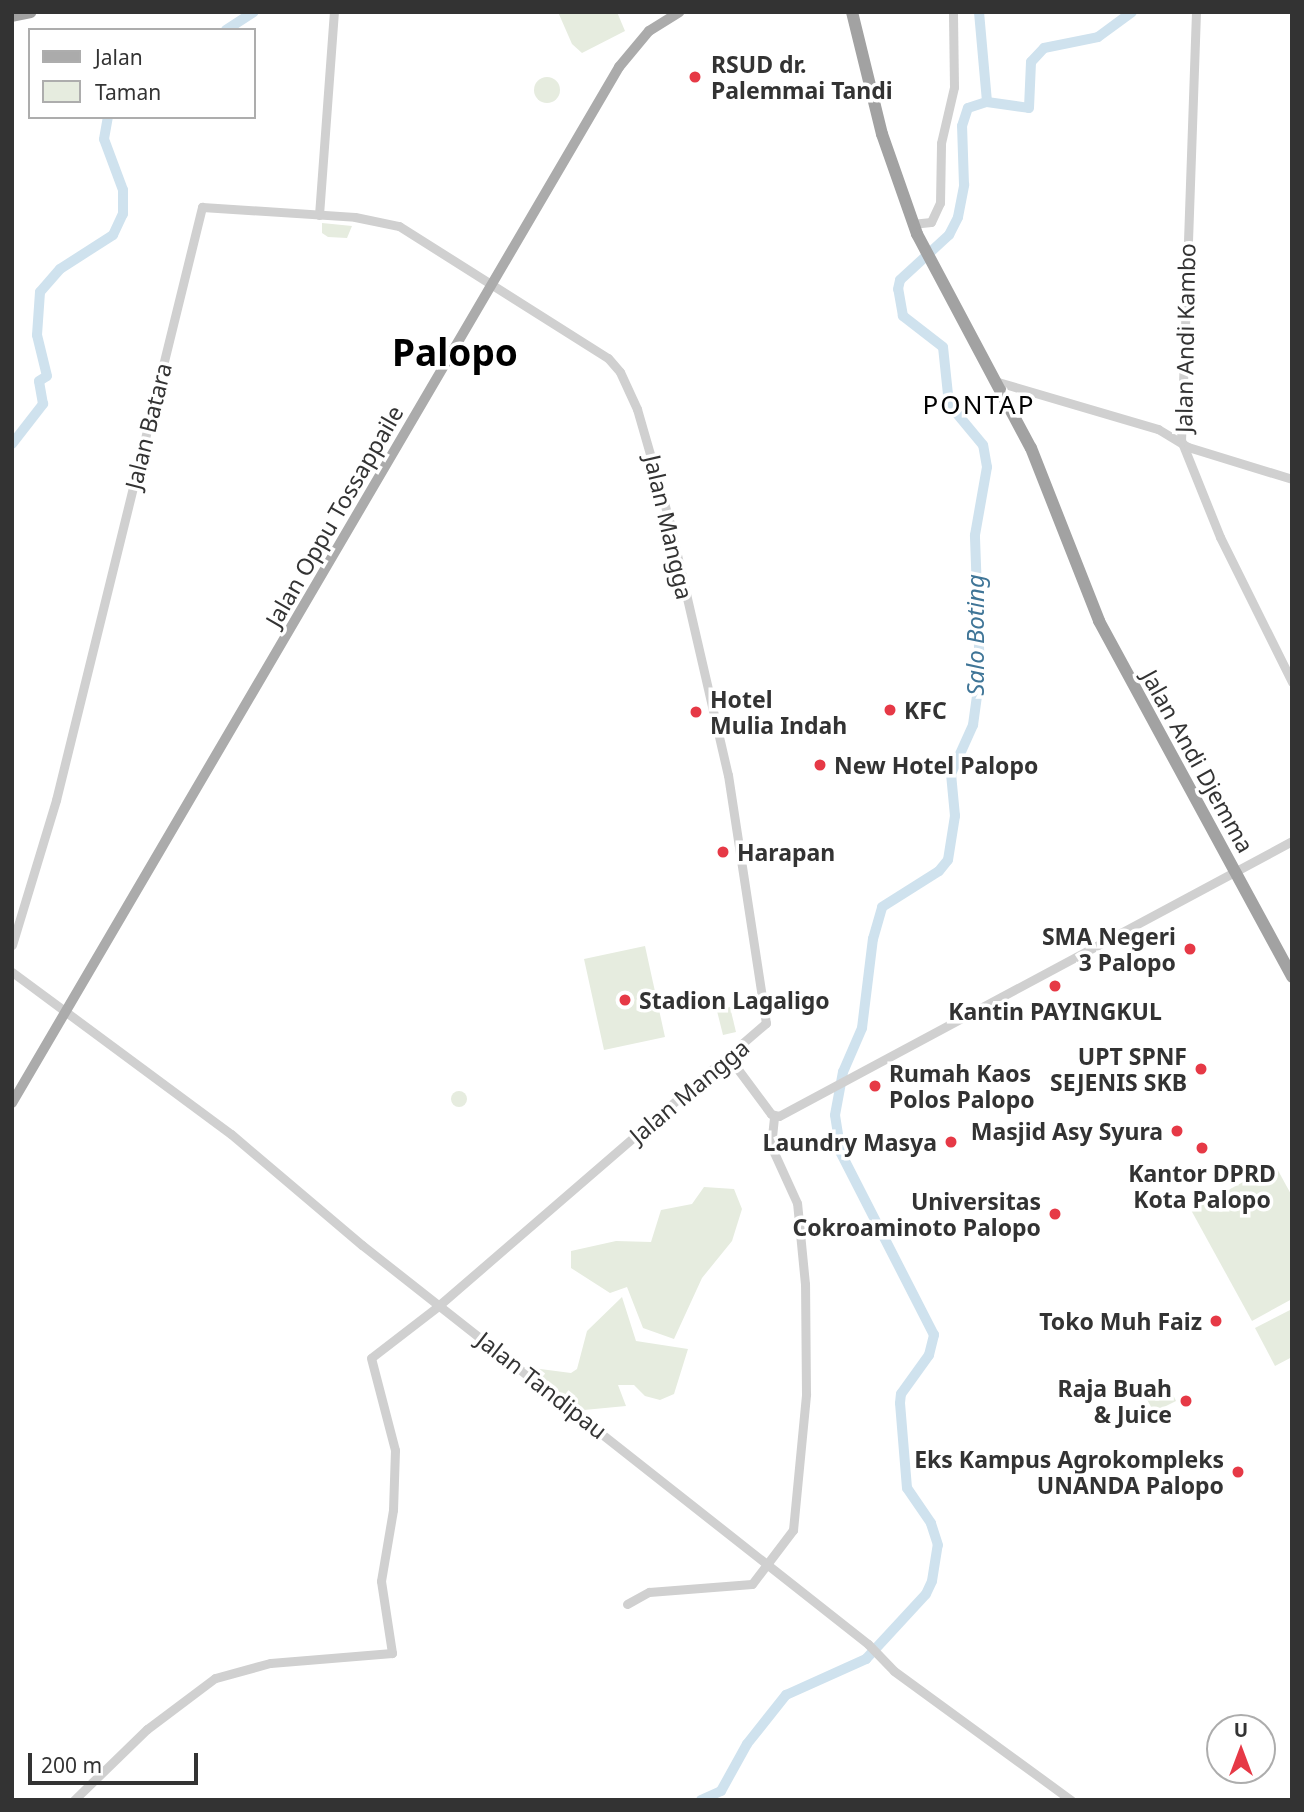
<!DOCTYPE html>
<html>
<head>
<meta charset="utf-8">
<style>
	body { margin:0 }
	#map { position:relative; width:1304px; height:1812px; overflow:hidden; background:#fff; font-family:"Noto Sans",sans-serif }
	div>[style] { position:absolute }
	.green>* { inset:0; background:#e6ecdf }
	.round { border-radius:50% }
	.river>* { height:10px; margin:-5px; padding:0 5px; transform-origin:5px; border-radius:5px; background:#cfe2ee }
	.tertiary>* { height:9px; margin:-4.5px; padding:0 4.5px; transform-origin:4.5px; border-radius:4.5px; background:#d0d0d0 }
	.primary>* { height:10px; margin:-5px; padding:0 5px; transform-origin:5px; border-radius:5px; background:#ababab }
	.trunk>* { height:12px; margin:-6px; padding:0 6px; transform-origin:6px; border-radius:6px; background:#a2a2a2 }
	.dots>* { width:19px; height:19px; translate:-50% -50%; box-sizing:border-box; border:4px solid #fff; border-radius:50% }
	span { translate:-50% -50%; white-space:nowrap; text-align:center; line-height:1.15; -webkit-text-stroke:7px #fff; paint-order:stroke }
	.poi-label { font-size:23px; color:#333; font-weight:700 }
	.left { translate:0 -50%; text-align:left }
	.right { translate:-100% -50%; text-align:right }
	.street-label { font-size:23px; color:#333 }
	.water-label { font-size:24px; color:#3f7597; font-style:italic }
	.quarter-label { font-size:26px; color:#000; letter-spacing:2px }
	.town-label { font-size:37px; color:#000; font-weight:700 }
	.frame { position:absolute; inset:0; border:14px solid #333; pointer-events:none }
	.legend { position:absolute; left:28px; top:28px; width:228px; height:91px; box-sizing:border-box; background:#fff; border:2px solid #adadad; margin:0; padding:9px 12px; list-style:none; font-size:21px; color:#333 }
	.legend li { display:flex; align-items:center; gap:14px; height:35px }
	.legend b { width:35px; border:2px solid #adadad }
	.north { position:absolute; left:1206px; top:1714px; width:70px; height:70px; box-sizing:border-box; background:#fff; border:2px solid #adadad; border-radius:50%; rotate:0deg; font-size:19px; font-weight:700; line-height:28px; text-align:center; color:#333 }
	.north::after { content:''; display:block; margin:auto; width:24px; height:32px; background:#e63946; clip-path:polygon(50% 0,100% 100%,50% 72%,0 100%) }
	.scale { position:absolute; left:28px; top:1753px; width:170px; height:32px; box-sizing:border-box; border:4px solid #333; border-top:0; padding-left:9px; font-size:21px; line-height:24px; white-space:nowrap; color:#333; -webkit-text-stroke:5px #fff; paint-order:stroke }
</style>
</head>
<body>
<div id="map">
	<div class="green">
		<i style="clip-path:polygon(558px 12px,617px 12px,625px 31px,582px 53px,572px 44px)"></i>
		<i class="round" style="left:534px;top:77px;width:26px;height:26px"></i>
		<i style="clip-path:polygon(322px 223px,352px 226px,347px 238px,328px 237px,322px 233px)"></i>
		<i style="clip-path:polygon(645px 946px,665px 1037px,604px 1050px,584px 959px)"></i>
		<i style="clip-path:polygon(730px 1007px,736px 1032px,723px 1035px,717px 1011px)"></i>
		<i class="round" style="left:451px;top:1091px;width:16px;height:16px"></i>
		<i style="clip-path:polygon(1275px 1165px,1292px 1196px,1292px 1299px,1252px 1321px,1191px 1210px)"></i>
		<i style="clip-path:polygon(704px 1187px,734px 1189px,742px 1209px,732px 1241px,702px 1278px,674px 1339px,643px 1328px,627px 1287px,610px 1293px,571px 1268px,571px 1251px,616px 1241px,651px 1242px,661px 1210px,692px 1204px)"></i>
		<i style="clip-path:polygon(622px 1297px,636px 1341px,688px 1349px,674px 1394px,660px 1400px,645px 1396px,634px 1385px,618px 1385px,626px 1406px,584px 1410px,525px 1367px,571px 1373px,577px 1369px,587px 1331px)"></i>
		<i style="clip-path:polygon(1292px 1309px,1292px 1357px,1275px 1366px,1255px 1328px)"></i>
		<i style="clip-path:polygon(1168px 1384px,1176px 1401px,1154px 1412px,1145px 1396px)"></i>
	</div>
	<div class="river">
		<i style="left:979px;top:12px;width:90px;rotate:84.9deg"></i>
		<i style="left:226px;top:30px;width:33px;rotate:-33deg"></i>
		<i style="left:12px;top:444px;width:51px;rotate:-52.2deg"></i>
		<i style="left:43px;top:404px;width:23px;rotate:-100deg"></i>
		<i style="left:39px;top:381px;width:9px;rotate:-32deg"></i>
		<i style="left:47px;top:376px;width:42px;rotate:-103.7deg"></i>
		<i style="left:37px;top:335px;width:43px;rotate:-86deg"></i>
		<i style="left:40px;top:292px;width:30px;rotate:-49deg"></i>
		<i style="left:60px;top:269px;width:63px;rotate:-32.7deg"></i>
		<i style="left:113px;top:235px;width:23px;rotate:-65deg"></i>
		<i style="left:123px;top:214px;width:24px;rotate:-90deg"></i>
		<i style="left:123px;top:190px;width:54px;rotate:-110.4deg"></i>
		<i style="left:104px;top:139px;width:22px;rotate:-80deg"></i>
		<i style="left:701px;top:1800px;width:22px;rotate:-24deg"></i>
		<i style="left:721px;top:1791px;width:54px;rotate:-61deg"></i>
		<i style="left:747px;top:1744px;width:63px;rotate:-51.5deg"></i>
		<i style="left:786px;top:1695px;width:88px;rotate:-24.2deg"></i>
		<i style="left:866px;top:1659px;width:88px;rotate:-47.3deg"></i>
		<i style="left:926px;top:1594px;width:14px;rotate:-65deg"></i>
		<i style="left:932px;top:1581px;width:36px;rotate:-81deg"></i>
		<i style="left:938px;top:1545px;width:23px;rotate:-108deg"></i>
		<i style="left:931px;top:1523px;width:42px;rotate:-124.4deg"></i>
		<i style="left:907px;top:1488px;width:85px;rotate:-94.7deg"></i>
		<i style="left:900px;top:1403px;width:9px;rotate:-84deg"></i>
		<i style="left:901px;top:1394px;width:48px;rotate:-54.3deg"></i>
		<i style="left:929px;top:1355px;width:21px;rotate:-76deg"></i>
		<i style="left:934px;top:1335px;width:204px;rotate:-117.1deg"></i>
		<i style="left:841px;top:1153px;width:38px;rotate:-99deg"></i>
		<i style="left:835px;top:1115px;width:44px;rotate:-79.5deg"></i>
		<i style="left:843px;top:1072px;width:48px;rotate:-66.6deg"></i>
		<i style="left:862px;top:1028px;width:90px;rotate:-83deg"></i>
		<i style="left:873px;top:939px;width:33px;rotate:-74deg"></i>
		<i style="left:882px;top:907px;width:67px;rotate:-32.3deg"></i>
		<i style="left:939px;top:871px;width:14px;rotate:-51deg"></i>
		<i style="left:948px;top:860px;width:45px;rotate:-81deg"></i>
		<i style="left:955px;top:816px;width:42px;rotate:-95.4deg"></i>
		<i style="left:951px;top:774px;width:54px;rotate:-65.8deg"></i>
		<i style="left:973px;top:725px;width:51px;rotate:-82.2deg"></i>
		<i style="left:980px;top:674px;width:139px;rotate:-92.1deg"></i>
		<i style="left:975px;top:535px;width:69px;rotate:-80deg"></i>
		<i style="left:987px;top:467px;width:22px;rotate:-100deg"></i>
		<i style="left:983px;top:445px;width:53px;rotate:-129.7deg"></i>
		<i style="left:949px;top:404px;width:57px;rotate:-96deg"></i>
		<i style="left:943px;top:347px;width:51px;rotate:-142.2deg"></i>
		<i style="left:903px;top:316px;width:27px;rotate:-100deg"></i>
		<i style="left:898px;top:289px;width:9px;rotate:-77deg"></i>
		<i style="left:900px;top:280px;width:67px;rotate:-42.6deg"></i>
		<i style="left:949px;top:235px;width:20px;rotate:-63deg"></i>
		<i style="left:958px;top:217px;width:33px;rotate:-79deg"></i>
		<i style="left:964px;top:185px;width:59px;rotate:-91.9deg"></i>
		<i style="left:962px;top:126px;width:19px;rotate:-72deg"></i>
		<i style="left:968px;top:108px;width:20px;rotate:-18deg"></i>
		<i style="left:987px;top:102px;width:42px;rotate:8.1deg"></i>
		<i style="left:1029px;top:108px;width:46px;rotate:-87.5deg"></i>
		<i style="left:1031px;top:62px;width:19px;rotate:-47deg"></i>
		<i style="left:1044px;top:48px;width:55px;rotate:-11.5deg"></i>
		<i style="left:1098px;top:37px;width:42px;rotate:-36.3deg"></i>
	</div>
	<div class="tertiary">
		<i style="left:1196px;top:12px;width:428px;rotate:92deg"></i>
		<i style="left:1181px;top:440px;width:105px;rotate:68.1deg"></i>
		<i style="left:1220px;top:537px;width:162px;rotate:63.6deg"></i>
		<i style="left:319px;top:215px;width:204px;rotate:-85.8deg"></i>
		<i style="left:912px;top:224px;width:19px;rotate:-6deg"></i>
		<i style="left:931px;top:222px;width:21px;rotate:-65deg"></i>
		<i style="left:940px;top:203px;width:60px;rotate:-89deg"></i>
		<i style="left:941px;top:143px;width:57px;rotate:-76.9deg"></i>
		<i style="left:954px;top:87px;width:75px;rotate:-90.8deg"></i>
		<i style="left:998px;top:382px;width:167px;rotate:16.4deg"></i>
		<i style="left:1158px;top:429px;width:35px;rotate:31deg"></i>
		<i style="left:1188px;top:447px;width:109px;rotate:17.1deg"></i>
		<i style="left:12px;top:945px;width:152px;rotate:-73.1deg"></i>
		<i style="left:56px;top:800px;width:611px;rotate:-76.17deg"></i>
		<i style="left:202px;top:207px;width:153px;rotate:3.7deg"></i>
		<i style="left:355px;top:217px;width:45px;rotate:11.6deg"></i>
		<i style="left:399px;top:226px;width:247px;rotate:32.3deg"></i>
		<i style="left:608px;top:358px;width:18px;rotate:49deg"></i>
		<i style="left:620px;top:372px;width:41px;rotate:65.3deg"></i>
		<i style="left:637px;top:409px;width:116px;rotate:73.9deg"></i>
		<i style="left:669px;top:520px;width:262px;rotate:77deg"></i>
		<i style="left:728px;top:775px;width:251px;rotate:81.3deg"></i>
		<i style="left:766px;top:1023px;width:430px;rotate:139.2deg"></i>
		<i style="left:441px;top:1304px;width:88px;rotate:142.4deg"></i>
		<i style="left:371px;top:1358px;width:95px;rotate:75.4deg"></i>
		<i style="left:395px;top:1450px;width:60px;rotate:91.9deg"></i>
		<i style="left:393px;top:1510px;width:72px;rotate:99.6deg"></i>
		<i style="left:381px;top:1581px;width:73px;rotate:81.3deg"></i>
		<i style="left:392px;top:1653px;width:122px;rotate:175.3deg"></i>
		<i style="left:270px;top:1663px;width:57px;rotate:164.7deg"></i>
		<i style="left:215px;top:1678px;width:85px;rotate:143.1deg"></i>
		<i style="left:147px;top:1729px;width:102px;rotate:135.8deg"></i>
		<i style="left:12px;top:972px;width:272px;rotate:36.5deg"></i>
		<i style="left:231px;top:1134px;width:172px;rotate:40.3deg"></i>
		<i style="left:362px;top:1245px;width:644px;rotate:38.26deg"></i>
		<i style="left:868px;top:1644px;width:37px;rotate:46deg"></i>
		<i style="left:894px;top:1671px;width:219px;rotate:36.1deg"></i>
		<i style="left:728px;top:1056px;width:72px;rotate:53.4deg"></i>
		<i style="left:771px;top:1114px;width:8px;rotate:14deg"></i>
		<i style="left:779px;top:1116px;width:582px;rotate:-28.19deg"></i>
		<i style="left:627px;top:1604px;width:25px;rotate:-29deg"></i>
		<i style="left:649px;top:1592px;width:103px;rotate:-4.4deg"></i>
		<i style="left:752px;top:1584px;width:68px;rotate:-52.8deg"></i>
		<i style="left:793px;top:1530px;width:137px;rotate:-84.5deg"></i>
		<i style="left:806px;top:1394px;width:110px;rotate:-90.5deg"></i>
		<i style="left:805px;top:1284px;width:81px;rotate:-95.6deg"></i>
		<i style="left:797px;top:1203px;width:63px;rotate:-114.5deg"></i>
		<i style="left:771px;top:1146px;width:29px;rotate:-84deg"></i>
	</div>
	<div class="primary">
		<i style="left:12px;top:1103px;width:1201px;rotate:-59.63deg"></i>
		<i style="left:619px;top:67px;width:47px;rotate:-50.2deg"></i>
		<i style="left:649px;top:31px;width:36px;rotate:-32deg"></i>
	</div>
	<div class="trunk">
		<i style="left:852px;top:12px;width:126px;rotate:76.2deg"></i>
		<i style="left:882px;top:134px;width:106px;rotate:70.7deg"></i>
		<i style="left:917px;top:234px;width:242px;rotate:62deg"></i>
		<i style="left:1031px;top:448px;width:186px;rotate:68.5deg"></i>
		<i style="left:1099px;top:621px;width:405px;rotate:61.5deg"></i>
		<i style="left:12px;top:16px;width:19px;rotate:-12deg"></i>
	</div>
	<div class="dots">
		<i style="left:695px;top:77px;background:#e63946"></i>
		<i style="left:890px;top:710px;background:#e63946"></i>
		<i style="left:696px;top:712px;background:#e63946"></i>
		<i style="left:820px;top:765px;background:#e63946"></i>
		<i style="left:723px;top:852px;background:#e63946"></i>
		<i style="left:1190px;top:949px;background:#e63946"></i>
		<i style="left:1055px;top:986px;background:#e63946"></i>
		<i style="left:625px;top:1000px;background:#e63946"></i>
		<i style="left:1201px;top:1069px;background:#e63946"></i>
		<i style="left:875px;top:1086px;background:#e63946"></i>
		<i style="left:1177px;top:1131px;background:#e63946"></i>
		<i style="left:951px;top:1142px;background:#e63946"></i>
		<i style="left:1202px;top:1148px;background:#e63946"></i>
		<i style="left:1055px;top:1214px;background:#e63946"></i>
		<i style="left:1216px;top:1321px;background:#e63946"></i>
		<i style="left:1186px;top:1401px;background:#e63946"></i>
		<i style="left:1238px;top:1472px;background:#e63946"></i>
	</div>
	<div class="poi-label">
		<span class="left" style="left:711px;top:77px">RSUD dr.<br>Palemmai Tandi</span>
		<span class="left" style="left:710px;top:712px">Hotel<br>Mulia Indah</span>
		<span class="left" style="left:904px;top:710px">KFC</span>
		<span class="left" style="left:834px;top:765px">New Hotel Palopo</span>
		<span class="left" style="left:737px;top:852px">Harapan</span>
		<span class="right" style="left:1176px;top:949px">SMA Negeri<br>3 Palopo</span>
		<span class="left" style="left:639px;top:1000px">Stadion Lagaligo</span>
		<span style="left:1055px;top:1011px">Kantin PAYINGKUL</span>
		<span class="right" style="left:1187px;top:1069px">UPT SPNF<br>SEJENIS SKB</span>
		<span class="left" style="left:889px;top:1086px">Rumah Kaos<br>Polos Palopo</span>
		<span class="right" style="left:1163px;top:1131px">Masjid Asy Syura</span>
		<span class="right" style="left:937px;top:1142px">Laundry Masya</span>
		<span style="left:1202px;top:1186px">Kantor DPRD<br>Kota Palopo</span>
		<span class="right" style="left:1041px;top:1214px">Universitas<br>Cokroaminoto Palopo</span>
		<span class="right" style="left:1202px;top:1321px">Toko Muh Faiz</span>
		<span class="right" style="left:1172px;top:1401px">Raja Buah<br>&amp; Juice</span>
		<span class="right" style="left:1224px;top:1472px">Eks Kampus Agrokompleks<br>UNANDA Palopo</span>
	</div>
	<div class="street-label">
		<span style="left:1185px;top:338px;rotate:-89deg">Jalan Andi Kambo</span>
		<span style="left:148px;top:426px;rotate:-76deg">Jalan Batara</span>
		<span style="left:334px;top:516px;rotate:-60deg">Jalan Oppu Tossappaile</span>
		<span style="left:669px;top:527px;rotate:77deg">Jalan Mangga</span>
		<span style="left:1198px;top:761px;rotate:61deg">Jalan Andi Djemma</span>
		<span style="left:689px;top:1091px;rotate:-40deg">Jalan Mangga</span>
		<span style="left:542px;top:1385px;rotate:38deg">Jalan Tandipau</span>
	</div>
	<div class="water-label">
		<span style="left:975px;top:635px;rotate:-90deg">Salo Boting</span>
	</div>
	<div class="quarter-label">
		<span style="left:979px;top:405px">PONTAP</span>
	</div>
	<div class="town-label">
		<span style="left:455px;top:352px">Palopo</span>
	</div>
	<div class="frame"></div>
	<ul class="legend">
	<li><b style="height:9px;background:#ababab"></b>Jalan</li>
	<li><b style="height:19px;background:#e6ecdf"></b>Taman</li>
	</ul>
	<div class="north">U</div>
	<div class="scale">200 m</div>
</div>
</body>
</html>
